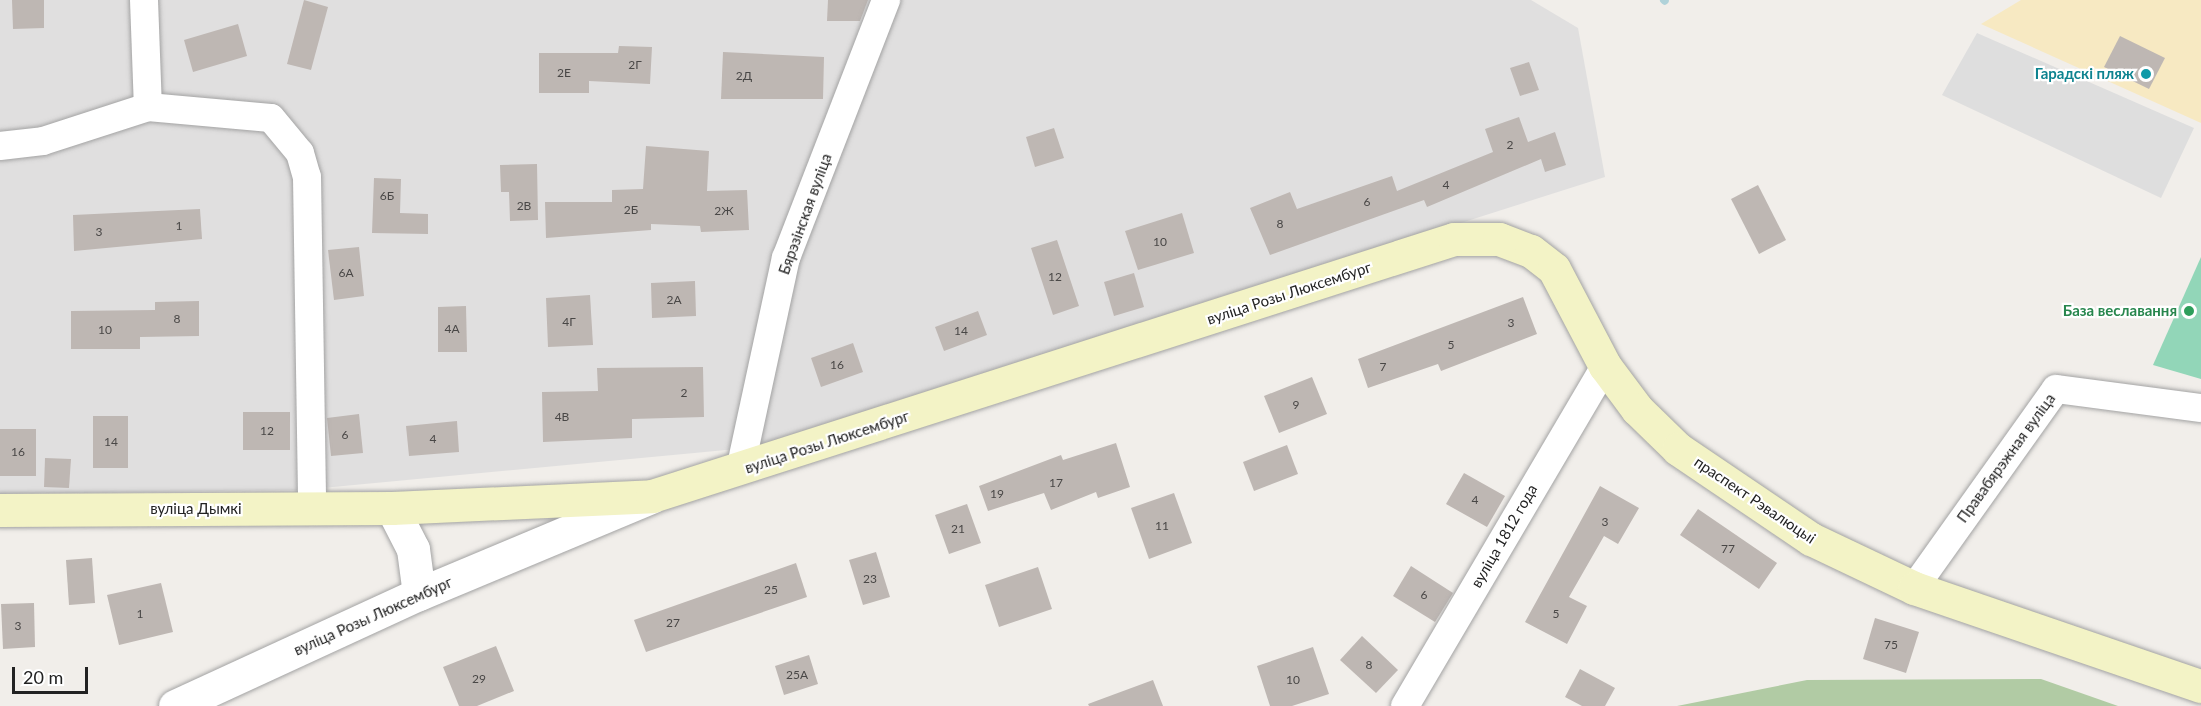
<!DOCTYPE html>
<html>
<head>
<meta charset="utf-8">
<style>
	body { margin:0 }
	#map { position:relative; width:2201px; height:706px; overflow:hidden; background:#f1eeea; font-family:Lato,sans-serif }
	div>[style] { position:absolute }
	.residential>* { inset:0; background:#e0dfdf }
	.forest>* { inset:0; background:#b1cba4 }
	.sand>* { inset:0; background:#f7e9c2 }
	.pitch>* { inset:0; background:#92d6b8 }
	.parking>* { inset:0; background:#dedede }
	.stream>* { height:8px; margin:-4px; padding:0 4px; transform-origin:4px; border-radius:4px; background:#b0d2d9 }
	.building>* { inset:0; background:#beb7b3 }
	.roads { filter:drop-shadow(0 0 2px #a3a3a3) drop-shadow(0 0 2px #a3a3a3) }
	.minor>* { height:28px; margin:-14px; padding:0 14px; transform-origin:14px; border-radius:14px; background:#fff }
	.tertiary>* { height:33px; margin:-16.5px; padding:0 16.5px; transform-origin:16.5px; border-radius:16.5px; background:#fff }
	.secondary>* { height:33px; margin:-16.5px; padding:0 16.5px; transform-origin:16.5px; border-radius:16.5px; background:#f3f3c6 }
	.dots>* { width:16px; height:16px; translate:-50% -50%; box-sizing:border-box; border:3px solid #fff; border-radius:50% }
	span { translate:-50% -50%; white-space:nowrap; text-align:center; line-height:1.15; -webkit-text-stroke:4.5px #fff; paint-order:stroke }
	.number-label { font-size:12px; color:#494746 }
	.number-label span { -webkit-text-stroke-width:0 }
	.culture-label { font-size:15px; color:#0d838f; font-weight:700 }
	.right { translate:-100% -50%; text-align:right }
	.street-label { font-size:15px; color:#222 }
	.leisure-label { font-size:15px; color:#27864d; font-weight:700 }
	.scale { position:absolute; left:12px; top:667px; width:76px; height:27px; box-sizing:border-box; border:3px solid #222; border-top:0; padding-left:8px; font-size:18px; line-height:21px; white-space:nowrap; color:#222; -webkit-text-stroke:4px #fff; paint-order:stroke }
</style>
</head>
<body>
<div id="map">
	<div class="residential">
		<i style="clip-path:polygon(0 0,1531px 0,1578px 28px,1605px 177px,758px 447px,301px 490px,0 494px)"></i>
	</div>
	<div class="forest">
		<i style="clip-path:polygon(2041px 679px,2118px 706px,1677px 706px,1807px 680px)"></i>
	</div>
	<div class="sand">
		<i style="clip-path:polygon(2021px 0,2201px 0,2201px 123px,1981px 24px)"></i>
	</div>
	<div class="pitch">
		<i style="clip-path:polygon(2201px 257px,2201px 379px,2153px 365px)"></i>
	</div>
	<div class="parking">
		<i style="clip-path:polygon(1977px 33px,2194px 128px,2161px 198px,1942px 95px)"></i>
	</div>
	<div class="stream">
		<i style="left:1664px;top:0;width:1px;rotate:45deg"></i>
	</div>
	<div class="building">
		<i style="clip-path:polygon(12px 0,44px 0,44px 28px,13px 29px)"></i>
		<i style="clip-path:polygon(304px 0,328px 7px,311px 70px,287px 64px)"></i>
		<i style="clip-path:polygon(828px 0,868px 0,860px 21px,827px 21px)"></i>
		<i style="clip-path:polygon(238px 24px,247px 56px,193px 72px,184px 40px)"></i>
		<i style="clip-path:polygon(2120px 36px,2165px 58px,2149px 89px,2104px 67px)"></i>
		<i style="clip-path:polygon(619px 46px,652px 47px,650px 84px,589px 81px,589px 93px,539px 93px,539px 53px,618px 53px)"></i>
		<i style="clip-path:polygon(723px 52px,824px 57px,823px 99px,721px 99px)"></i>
		<i style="clip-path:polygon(1529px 62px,1539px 90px,1520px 96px,1510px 68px)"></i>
		<i style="clip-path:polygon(1519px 117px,1528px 142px,1555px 132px,1566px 165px,1545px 172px,1541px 159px,1427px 207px,1424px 200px,1270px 255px,1250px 208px,1290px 192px,1297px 209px,1392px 176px,1397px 191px,1493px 152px,1485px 129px)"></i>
		<i style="clip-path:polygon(1054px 128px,1064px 158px,1035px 167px,1026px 137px)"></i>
		<i style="clip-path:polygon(646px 146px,709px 151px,707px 191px,747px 190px,749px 230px,701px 232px,700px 226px,651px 224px,651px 230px,546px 238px,545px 202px,612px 202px,612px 190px,643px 189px)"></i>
		<i style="clip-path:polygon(537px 164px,538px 220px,510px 221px,509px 192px,501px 192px,500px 165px)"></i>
		<i style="clip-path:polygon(374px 178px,401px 179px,400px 213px,428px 214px,428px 234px,372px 233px)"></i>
		<i style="clip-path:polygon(1758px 185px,1786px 240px,1759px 254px,1731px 199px)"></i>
		<i style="clip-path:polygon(200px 209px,202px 239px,74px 251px,73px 215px)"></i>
		<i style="clip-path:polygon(1182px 213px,1194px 253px,1138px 270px,1125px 231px)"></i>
		<i style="clip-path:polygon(1057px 240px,1079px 306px,1053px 315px,1031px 248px)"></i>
		<i style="clip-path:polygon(359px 247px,364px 296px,334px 300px,328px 250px)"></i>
		<i style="clip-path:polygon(1134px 273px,1144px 307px,1114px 316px,1104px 282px)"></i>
		<i style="clip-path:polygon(695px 281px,696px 316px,652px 318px,651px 283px)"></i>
		<i style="clip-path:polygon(590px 295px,593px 345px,548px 347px,546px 298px)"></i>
		<i style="clip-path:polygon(1523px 297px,1537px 334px,1441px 371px,1438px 364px,1368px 388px,1358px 359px)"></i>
		<i style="clip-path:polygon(199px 301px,199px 336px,140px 337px,140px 349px,71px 349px,71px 311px,155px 310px,155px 302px)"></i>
		<i style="clip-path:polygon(466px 306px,467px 352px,438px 352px,438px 307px)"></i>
		<i style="clip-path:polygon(978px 311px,987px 335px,944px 351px,935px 327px)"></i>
		<i style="clip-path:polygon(853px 343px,863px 372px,821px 387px,811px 358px)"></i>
		<i style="clip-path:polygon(703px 367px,704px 417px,632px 419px,632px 438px,543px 442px,542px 392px,598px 391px,597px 368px)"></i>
		<i style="clip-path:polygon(1312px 377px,1327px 414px,1279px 433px,1264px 396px)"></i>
		<i style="clip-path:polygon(243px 412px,290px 412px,290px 450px,243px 450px)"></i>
		<i style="clip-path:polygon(359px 414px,363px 453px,331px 456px,327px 418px)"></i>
		<i style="clip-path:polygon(93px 416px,128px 416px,128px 468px,93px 468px)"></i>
		<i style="clip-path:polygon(457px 421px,459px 452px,409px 456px,406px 426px)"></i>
		<i style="clip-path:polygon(0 429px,36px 429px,36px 476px,0 476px)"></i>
		<i style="clip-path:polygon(1116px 443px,1130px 487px,1098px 498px,1096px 492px,1051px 510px,1044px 493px,988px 511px,979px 486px,1061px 455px,1063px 460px)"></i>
		<i style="clip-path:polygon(1287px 445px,1298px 474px,1254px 491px,1243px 462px)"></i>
		<i style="clip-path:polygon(45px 458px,71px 459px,69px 488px,44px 487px)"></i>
		<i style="clip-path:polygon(1464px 473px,1505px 496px,1487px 527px,1446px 504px)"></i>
		<i style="clip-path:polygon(1600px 486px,1639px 508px,1618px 544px,1604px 536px,1569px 597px,1587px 606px,1567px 644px,1525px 622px)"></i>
		<i style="clip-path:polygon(1174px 493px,1192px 543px,1149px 559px,1131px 508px)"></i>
		<i style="clip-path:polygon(967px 504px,981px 543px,949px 554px,935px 515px)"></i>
		<i style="clip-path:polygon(1698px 509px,1777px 563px,1759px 589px,1680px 535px)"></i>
		<i style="clip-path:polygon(876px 552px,890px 597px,863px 605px,849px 560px)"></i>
		<i style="clip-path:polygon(92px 558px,95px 603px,69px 605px,66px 560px)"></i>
		<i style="clip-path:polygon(796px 563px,807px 597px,646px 652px,634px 620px)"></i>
		<i style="clip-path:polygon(1411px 566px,1453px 593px,1435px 622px,1393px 596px)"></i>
		<i style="clip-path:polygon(1038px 567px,1052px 609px,999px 627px,985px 585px)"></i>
		<i style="clip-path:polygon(161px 583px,173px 632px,119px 645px,107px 595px)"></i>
		<i style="clip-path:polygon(34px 603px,35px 647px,3px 649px,1px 604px)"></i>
		<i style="clip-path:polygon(1875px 618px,1919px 632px,1906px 673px,1863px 659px)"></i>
		<i style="clip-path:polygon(1362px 636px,1398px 670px,1376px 693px,1340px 660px)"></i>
		<i style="clip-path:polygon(496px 646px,514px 691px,477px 706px,459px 706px,443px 667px)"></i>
		<i style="clip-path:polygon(1313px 647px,1329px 694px,1292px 706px,1270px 706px,1257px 666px)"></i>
		<i style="clip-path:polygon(809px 655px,818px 684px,784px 695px,775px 666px)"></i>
		<i style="clip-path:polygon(1580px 669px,1615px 688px,1605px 706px,1582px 706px,1565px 697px)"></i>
		<i style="clip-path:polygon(1153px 680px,1163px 706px,1089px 706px,1088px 704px)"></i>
	</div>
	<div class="roads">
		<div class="minor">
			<i style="left:144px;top:0;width:107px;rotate:87.9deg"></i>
			<i style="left:0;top:146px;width:43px;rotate:-6.6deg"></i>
			<i style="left:43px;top:141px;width:110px;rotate:-17.9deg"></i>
			<i style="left:148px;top:107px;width:123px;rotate:5.1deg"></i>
			<i style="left:271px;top:118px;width:45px;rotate:50.4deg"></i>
			<i style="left:300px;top:153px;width:25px;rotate:74deg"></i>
			<i style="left:307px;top:177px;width:331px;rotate:89.1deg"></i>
			<i style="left:740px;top:470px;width:217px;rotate:-77.8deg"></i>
			<i style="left:786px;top:258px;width:277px;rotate:-68.8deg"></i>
			<i style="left:1914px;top:588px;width:244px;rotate:-54.5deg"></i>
			<i style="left:2056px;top:389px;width:146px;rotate:7.5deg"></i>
			<i style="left:1405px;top:706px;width:394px;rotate:-59.5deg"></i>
		</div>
		<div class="tertiary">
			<i style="left:392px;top:508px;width:46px;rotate:62.9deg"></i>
			<i style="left:413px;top:549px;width:45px;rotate:82.4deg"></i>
			<i style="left:175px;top:706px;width:268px;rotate:-24.7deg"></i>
			<i style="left:419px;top:594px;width:251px;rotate:-22.7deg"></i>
		</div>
		<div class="secondary">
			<i style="left:0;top:510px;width:392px;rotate:-0.3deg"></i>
			<i style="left:392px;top:508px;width:260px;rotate:-2.6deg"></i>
			<i style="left:652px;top:496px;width:842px;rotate:-17.77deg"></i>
			<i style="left:1454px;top:239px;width:45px"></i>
			<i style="left:1499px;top:239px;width:34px;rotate:21deg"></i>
			<i style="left:1531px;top:251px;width:29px;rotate:38deg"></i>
			<i style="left:1554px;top:269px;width:110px;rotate:62.3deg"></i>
			<i style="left:1605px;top:366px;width:54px;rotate:53.3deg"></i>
			<i style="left:1637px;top:409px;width:57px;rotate:44.3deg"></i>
			<i style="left:1678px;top:449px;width:161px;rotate:34.1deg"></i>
			<i style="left:1811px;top:539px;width:114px;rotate:25.4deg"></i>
			<i style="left:1914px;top:588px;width:303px;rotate:18.9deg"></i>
		</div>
	</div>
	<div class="dots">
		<i style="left:2146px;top:74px;background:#0f9aa8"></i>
		<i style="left:2189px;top:311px;background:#2e9e5b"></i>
	</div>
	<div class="number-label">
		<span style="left:635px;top:65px">2Г</span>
		<span style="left:564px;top:73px">2Е</span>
		<span style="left:744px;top:76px">2Д</span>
		<span style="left:1510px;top:145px">2</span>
		<span style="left:1446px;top:185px">4</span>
		<span style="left:387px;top:196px">6Б</span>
		<span style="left:1367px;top:202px">6</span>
		<span style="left:524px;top:206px">2В</span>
		<span style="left:631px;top:210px">2Б</span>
		<span style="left:724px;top:211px">2Ж</span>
		<span style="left:1280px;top:224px">8</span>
		<span style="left:179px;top:226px">1</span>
		<span style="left:99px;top:232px">3</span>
		<span style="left:1160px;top:242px">10</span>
		<span style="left:346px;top:273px">6А</span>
		<span style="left:1055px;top:277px">12</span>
		<span style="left:674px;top:300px">2А</span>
		<span style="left:177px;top:319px">8</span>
		<span style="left:569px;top:322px">4Г</span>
		<span style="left:1511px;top:323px">3</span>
		<span style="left:452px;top:329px">4А</span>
		<span style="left:105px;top:330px">10</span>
		<span style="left:961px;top:331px">14</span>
		<span style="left:1451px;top:345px">5</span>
		<span style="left:837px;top:365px">16</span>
		<span style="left:1383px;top:367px">7</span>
		<span style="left:684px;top:393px">2</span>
		<span style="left:1296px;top:405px">9</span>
		<span style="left:562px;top:417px">4В</span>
		<span style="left:267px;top:431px">12</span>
		<span style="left:345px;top:435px">6</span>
		<span style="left:433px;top:439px">4</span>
		<span style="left:111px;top:442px">14</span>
		<span style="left:18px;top:452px">16</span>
		<span style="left:1056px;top:483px">17</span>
		<span style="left:997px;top:494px">19</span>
		<span style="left:1475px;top:500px">4</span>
		<span style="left:1605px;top:522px">3</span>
		<span style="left:1162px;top:526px">11</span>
		<span style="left:958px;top:529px">21</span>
		<span style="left:1728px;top:549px">77</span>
		<span style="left:870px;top:579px">23</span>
		<span style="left:771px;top:590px">25</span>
		<span style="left:1424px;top:595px">6</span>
		<span style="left:140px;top:614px">1</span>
		<span style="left:1556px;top:614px">5</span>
		<span style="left:673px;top:623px">27</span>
		<span style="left:18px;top:626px">3</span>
		<span style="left:1891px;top:645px">75</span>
		<span style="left:1369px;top:665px">8</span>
		<span style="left:797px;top:675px">25А</span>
		<span style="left:479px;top:679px">29</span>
		<span style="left:1293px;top:680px">10</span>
	</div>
	<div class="culture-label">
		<span class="right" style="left:2134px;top:74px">Гарадскі пляж</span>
	</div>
	<div class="street-label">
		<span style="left:805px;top:214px;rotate:-70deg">Бярэзінская вуліца</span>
		<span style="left:1289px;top:293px;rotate:-18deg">вуліца Розы Люксембург</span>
		<span style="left:827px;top:442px;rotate:-18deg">вуліца Розы Люксембург</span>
		<span style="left:2006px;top:458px;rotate:-54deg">Правабярэжная вуліца</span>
		<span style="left:1755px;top:500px;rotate:34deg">праспект Рэвалюцыі</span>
		<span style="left:196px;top:509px">вуліца Дымкі</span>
		<span style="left:1504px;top:536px;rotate:-60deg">вуліца 1812 года</span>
		<span style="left:373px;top:616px;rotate:-24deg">вуліца Розы Люксембург</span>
	</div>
	<div class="leisure-label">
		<span class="right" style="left:2177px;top:311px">База веславання</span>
	</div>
	<div class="scale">20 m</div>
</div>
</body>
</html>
